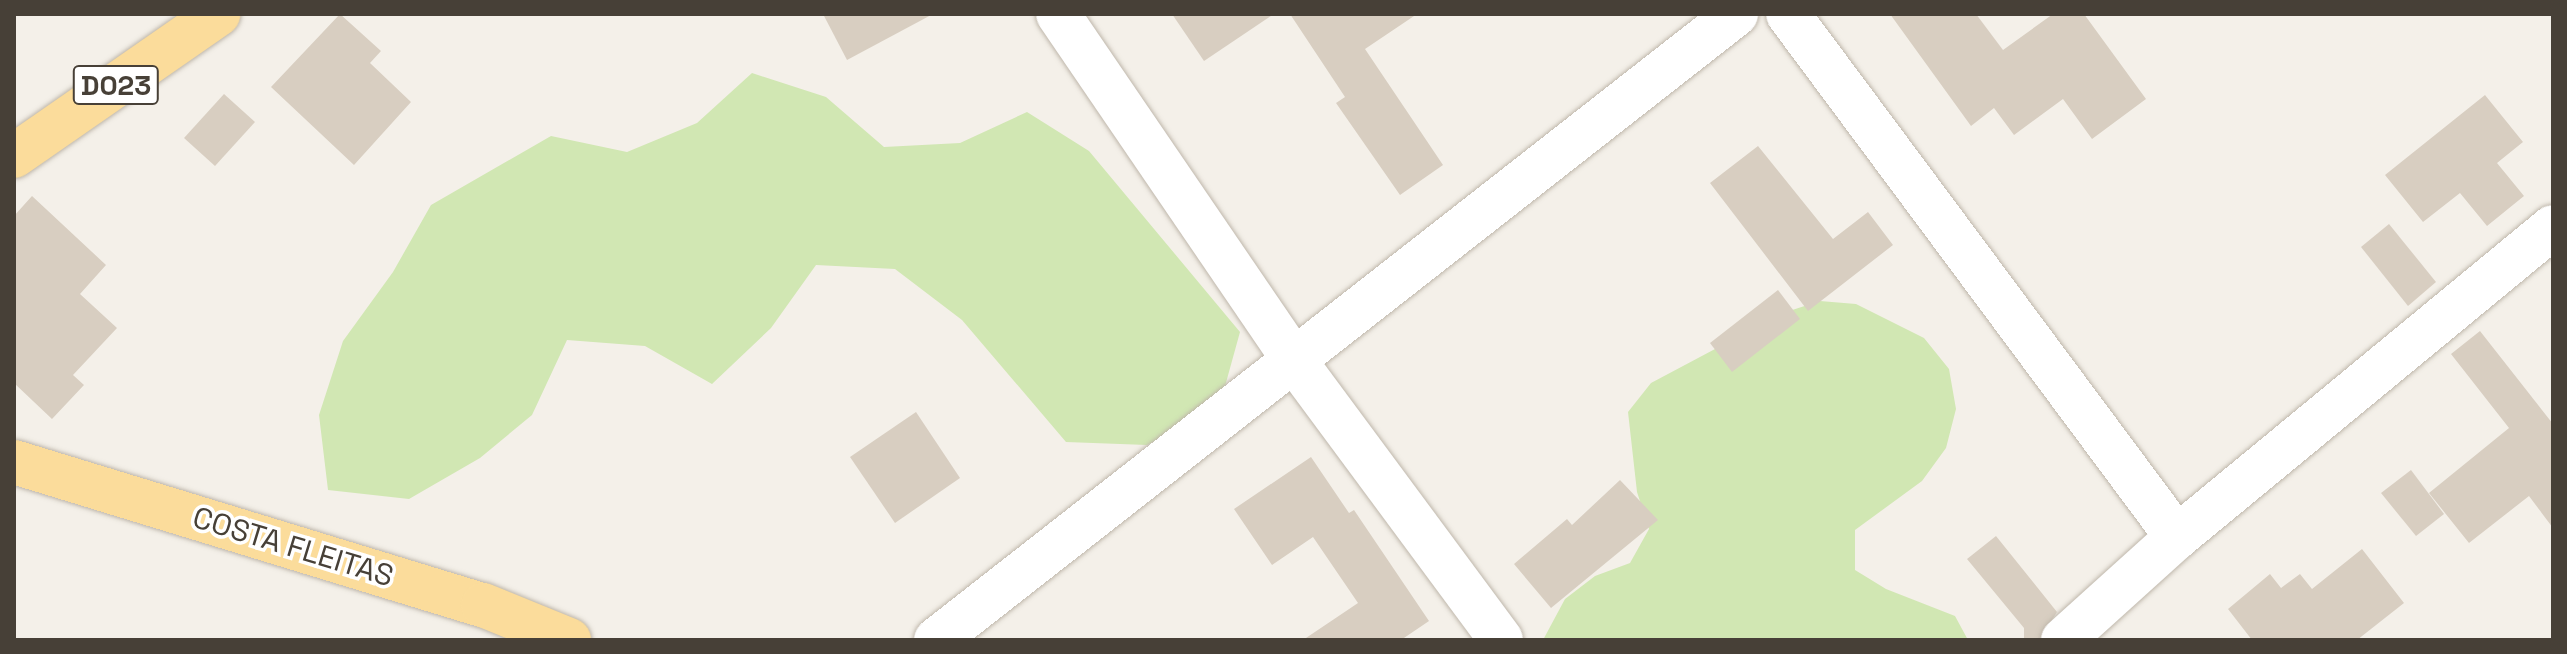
<!DOCTYPE html>
<html>
<head>
<meta charset="utf-8">
<style>
	body { margin:0 }
	#map { position:relative; width:2567px; height:654px; overflow:hidden; background:#f4f0e9; font-family:"Space Grotesk",sans-serif }
	div>[style] { position:absolute }
	.green>* { inset:0; background:#d1e7b3 }
	.building>* { inset:0; background:#d8cec1 }
	.roads { filter:drop-shadow(0 0 2px #bfb7ab) drop-shadow(0 0 2px #bfb7ab) }
	.minor>* { height:44px; margin:-22px; padding:0 22px; transform-origin:22px; border-radius:22px; background:#fff }
	.major>* { height:44px; margin:-22px; padding:0 22px; transform-origin:22px; border-radius:22px; background:#fbdc9b }
	span { translate:-50% -50%; white-space:nowrap; text-align:center; line-height:1.15; -webkit-text-stroke:7px #fff; paint-order:stroke }
	.shield-label span { padding:2px 6px; background:#fff; border:2px solid; border-radius:6px; -webkit-text-stroke-width:0 }
	.shield-label { font-size:28px; color:#474037; font-weight:700 }
	.street-label { font-size:30px; color:#474037 }
	.frame { position:absolute; inset:0; border:16px solid #474037; pointer-events:none }
</style>
</head>
<body>
<div id="map">
	<div class="green">
		<i style="clip-path:polygon(752px 73px,826px 97px,884px 147px,960px 143px,1027px 112px,1089px 151px,1240px 332px,1219px 408px,1147px 445px,1066px 442px,962px 320px,895px 269px,816px 265px,771px 328px,712px 384px,645px 346px,567px 340px,532px 415px,480px 458px,409px 499px,328px 490px,319px 415px,343px 341px,393px 272px,431px 205px,551px 136px,627px 152px,697px 123px)"></i>
		<i style="clip-path:polygon(1820px 301px,1856px 304px,1924px 338px,1949px 369px,1956px 409px,1946px 448px,1922px 481px,1855px 530px,1855px 570px,1886px 589px,1955px 616px,1968px 640px,1543px 640px,1565px 599px,1595px 576px,1630px 563px,1649px 529px,1637px 492px,1628px 412px,1651px 383px,1783px 313px)"></i>
	</div>
	<div class="building">
		<i style="clip-path:polygon(340px 14px,381px 51px,370px 63px,411px 102px,354px 165px,271px 87px)"></i>
		<i style="clip-path:polygon(823px 14px,933px 14px,847px 60px)"></i>
		<i style="clip-path:polygon(1172px 14px,1274px 14px,1204px 61px)"></i>
		<i style="clip-path:polygon(1290px 14px,1417px 14px,1365px 49px,1443px 165px,1400px 195px,1336px 103px,1345px 97px)"></i>
		<i style="clip-path:polygon(1890px 14px,1976px 14px,2003px 50px,2053px 14px,2084px 14px,2146px 99px,2092px 139px,2063px 99px,2014px 135px,1994px 108px,1971px 126px)"></i>
		<i style="clip-path:polygon(224px 94px,255px 122px,215px 166px,184px 138px)"></i>
		<i style="clip-path:polygon(2485px 95px,2523px 142px,2497px 163px,2524px 196px,2487px 226px,2460px 193px,2423px 222px,2385px 175px)"></i>
		<i style="clip-path:polygon(1758px 146px,1833px 239px,1868px 212px,1893px 245px,1808px 311px,1710px 183px)"></i>
		<i style="clip-path:polygon(32px 196px,106px 265px,80px 294px,117px 328px,73px 375px,84px 385px,52px 419px,14px 383px,14px 216px)"></i>
		<i style="clip-path:polygon(2389px 224px,2436px 282px,2408px 306px,2361px 247px)"></i>
		<i style="clip-path:polygon(1778px 290px,1800px 319px,1732px 372px,1710px 343px)"></i>
		<i style="clip-path:polygon(2480px 331px,2553px 424px,2553px 528px,2529px 496px,2469px 543px,2429px 493px,2509px 428px,2451px 354px)"></i>
		<i style="clip-path:polygon(916px 412px,960px 478px,895px 523px,850px 457px)"></i>
		<i style="clip-path:polygon(1311px 457px,1349px 513px,1354px 510px,1429px 621px,1401px 640px,1303px 640px,1358px 603px,1313px 537px,1272px 565px,1234px 509px)"></i>
		<i style="clip-path:polygon(2411px 470px,2444px 514px,2416px 536px,2381px 493px)"></i>
		<i style="clip-path:polygon(1620px 480px,1658px 520px,1551px 608px,1514px 564px,1567px 519px,1572px 525px)"></i>
		<i style="clip-path:polygon(1996px 536px,2057px 612px,2039px 640px,2024px 640px,2024px 628px,1967px 559px)"></i>
		<i style="clip-path:polygon(2362px 549px,2404px 603px,2357px 640px,2252px 640px,2228px 609px,2270px 574px,2281px 588px,2300px 574px,2312px 589px)"></i>
	</div>
	<div class="roads">
		<div class="minor">
			<i style="left:1058px;top:14px;width:419px;rotate:55.7deg"></i>
			<i style="left:1294px;top:360px;width:348px;rotate:53.5deg"></i>
			<i style="left:1788px;top:14px;width:652px;rotate:53.36deg"></i>
			<i style="left:936px;top:640px;width:1016px;rotate:-38.04deg"></i>
			<i style="left:2063px;top:640px;width:154px;rotate:-42.1deg"></i>
			<i style="left:2177px;top:537px;width:487px;rotate:-39.5deg"></i>
		</div>
		<div class="major">
			<i style="left:14px;top:156px;width:249px;rotate:-34.8deg"></i>
			<i style="left:14px;top:462px;width:490px;rotate:17deg"></i>
			<i style="left:483px;top:605px;width:93px;rotate:22.1deg"></i>
		</div>
	</div>
	<div class="shield-label">
		<span style="left:116px;top:85px">D023</span>
	</div>
	<div class="street-label">
		<span style="left:293px;top:547px;rotate:17deg">COSTA FLEITAS</span>
	</div>
	<div class="frame"></div>
</div>
</body>
</html>
